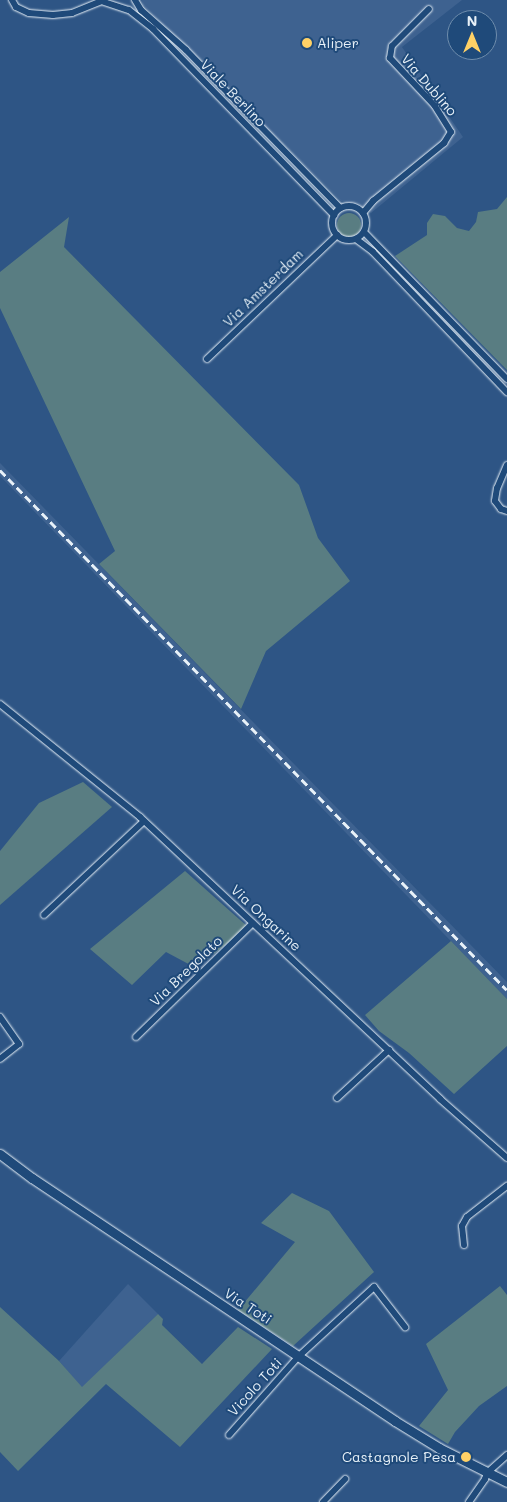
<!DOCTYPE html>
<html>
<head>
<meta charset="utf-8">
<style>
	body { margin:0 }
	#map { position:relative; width:507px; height:1502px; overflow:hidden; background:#2e5585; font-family:Mali,sans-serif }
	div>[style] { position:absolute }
	.built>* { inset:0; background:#3e6290 }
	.green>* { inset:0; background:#597d82 }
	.round { border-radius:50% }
	.roads { filter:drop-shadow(0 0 1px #e8f1f8) drop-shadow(0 0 1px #e8f1f8) }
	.minor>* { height:6px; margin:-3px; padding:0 3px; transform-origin:3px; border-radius:3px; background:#1f4a7a }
	.minor>.ring { margin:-3px; padding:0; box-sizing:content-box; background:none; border:6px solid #1f4a7a; border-radius:50% }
	.secondary>* { height:9px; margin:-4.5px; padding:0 4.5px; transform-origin:4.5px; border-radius:4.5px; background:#1f4a7a }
	.rail>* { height:2.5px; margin-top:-1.25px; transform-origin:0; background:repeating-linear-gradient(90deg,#e8f1f8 0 8px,transparent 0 12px) }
	.dots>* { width:14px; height:14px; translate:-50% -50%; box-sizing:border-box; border:2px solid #1f4a7a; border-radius:50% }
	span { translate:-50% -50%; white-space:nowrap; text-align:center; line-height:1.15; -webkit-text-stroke:4px #1f4a7a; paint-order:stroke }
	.poi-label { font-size:14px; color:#e8f1f8 }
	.left { translate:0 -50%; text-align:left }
	.right { translate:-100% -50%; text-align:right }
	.street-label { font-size:14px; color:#e8f1f8 }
	.north { position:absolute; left:447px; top:10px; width:50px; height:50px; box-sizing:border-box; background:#1f4a7a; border:1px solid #6f8dac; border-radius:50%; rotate:0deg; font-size:14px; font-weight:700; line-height:20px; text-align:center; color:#e8f1f8 }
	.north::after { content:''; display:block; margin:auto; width:18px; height:22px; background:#ffd166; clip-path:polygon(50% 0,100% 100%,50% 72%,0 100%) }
</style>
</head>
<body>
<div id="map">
	<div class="built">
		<i style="clip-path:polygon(142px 0,462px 0,402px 47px,463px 137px,371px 213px,358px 203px,341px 201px,143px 5px)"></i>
		<i style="clip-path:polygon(0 463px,507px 982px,507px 999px,0 476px)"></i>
		<i style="clip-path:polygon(128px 1284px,158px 1314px,82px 1388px,59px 1361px)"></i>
	</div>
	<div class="green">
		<i style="clip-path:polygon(507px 197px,507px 370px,395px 256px,427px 235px,427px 223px,433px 214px,445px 216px,457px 228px,469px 231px,476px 222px,478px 212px,497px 209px)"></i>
		<i class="round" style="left:337px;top:213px;width:24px;height:24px"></i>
		<i style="clip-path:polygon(69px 217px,64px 247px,299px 485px,318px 538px,350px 581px,266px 651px,241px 709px,99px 564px,115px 551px,0 308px,0 272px)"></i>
		<i style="clip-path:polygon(83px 782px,112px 807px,0 905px,0 851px,39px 803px)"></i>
		<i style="clip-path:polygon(185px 871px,248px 927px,196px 968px,166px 952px,132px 985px,90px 949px)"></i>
		<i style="clip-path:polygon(451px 941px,507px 999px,507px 1046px,454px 1094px,409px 1053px,379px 1031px,365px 1015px)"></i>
		<i style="clip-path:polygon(292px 1193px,329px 1211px,374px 1272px,293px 1346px,238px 1310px,295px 1242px,261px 1223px)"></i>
		<i style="clip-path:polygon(500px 1286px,507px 1295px,507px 1386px,479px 1406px,455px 1432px,448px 1444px,419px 1426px,448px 1390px,426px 1344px)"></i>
		<i style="clip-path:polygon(0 1307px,59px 1361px,82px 1387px,158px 1314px,163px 1319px,162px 1325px,202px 1364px,238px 1327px,272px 1349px,180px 1447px,106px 1384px,18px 1471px,0 1452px)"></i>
	</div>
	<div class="roads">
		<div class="minor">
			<i style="left:12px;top:0;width:8px;rotate:60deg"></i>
			<i style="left:16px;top:7px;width:14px;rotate:25deg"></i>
			<i style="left:29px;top:13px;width:24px;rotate:5deg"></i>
			<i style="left:53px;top:15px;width:19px;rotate:-6deg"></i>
			<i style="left:72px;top:13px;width:35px;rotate:-22deg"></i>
			<i style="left:135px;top:0;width:12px;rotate:59deg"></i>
			<i style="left:141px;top:10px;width:60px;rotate:41.6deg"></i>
			<i style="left:186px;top:50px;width:221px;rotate:45.7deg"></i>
			<i style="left:104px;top:2px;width:26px;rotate:18deg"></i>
			<i style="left:129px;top:10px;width:31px;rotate:38deg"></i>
			<i style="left:153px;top:29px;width:260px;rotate:45.8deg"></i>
			<i class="ring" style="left:332px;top:206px;width:28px;height:28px"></i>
			<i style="left:363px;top:213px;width:16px;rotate:-50deg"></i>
			<i style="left:373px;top:201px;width:92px;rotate:-39.2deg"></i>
			<i style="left:444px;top:143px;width:13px;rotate:-58deg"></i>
			<i style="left:451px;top:132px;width:31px;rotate:-122deg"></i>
			<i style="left:435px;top:106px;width:66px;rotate:-133.2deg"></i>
			<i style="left:390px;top:58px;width:12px;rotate:-81deg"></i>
			<i style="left:392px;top:46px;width:52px;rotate:-45deg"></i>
			<i style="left:364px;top:232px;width:205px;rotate:45.8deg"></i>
			<i style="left:356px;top:239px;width:21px;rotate:37deg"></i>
			<i style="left:373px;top:252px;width:194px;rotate:46.3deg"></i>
			<i style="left:207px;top:359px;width:180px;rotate:-43.6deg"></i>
			<i style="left:507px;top:465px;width:25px;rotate:113deg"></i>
			<i style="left:497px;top:488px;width:13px;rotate:99deg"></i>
			<i style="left:495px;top:501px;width:10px;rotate:53deg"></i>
			<i style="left:501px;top:509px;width:6px;rotate:18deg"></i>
			<i style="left:0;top:704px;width:180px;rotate:38.9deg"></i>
			<i style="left:140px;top:817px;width:412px;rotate:43.2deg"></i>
			<i style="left:440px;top:1099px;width:89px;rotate:41.4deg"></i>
			<i style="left:44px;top:915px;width:137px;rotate:-43.2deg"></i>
			<i style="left:0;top:1017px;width:33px;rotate:55deg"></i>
			<i style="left:19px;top:1044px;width:24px;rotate:142deg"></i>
			<i style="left:136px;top:1037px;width:163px;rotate:-44.3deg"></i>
			<i style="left:337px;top:1098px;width:71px;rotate:-42.7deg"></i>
			<i style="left:464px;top:1245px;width:19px;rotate:-96deg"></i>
			<i style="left:462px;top:1226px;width:10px;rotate:-61deg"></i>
			<i style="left:467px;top:1217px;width:51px;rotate:-37.8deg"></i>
			<i style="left:229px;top:1435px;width:106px;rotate:-48.5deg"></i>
			<i style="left:299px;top:1356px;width:102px;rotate:-42.6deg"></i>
			<i style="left:374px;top:1287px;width:51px;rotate:52.2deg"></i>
			<i style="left:323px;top:1502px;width:32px;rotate:-46deg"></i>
			<i style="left:469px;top:1502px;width:28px;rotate:-55deg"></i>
			<i style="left:485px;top:1479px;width:6px;rotate:-72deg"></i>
			<i style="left:487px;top:1473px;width:27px;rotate:-42deg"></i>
		</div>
		<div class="secondary">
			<i style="left:0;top:1154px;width:40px;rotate:37deg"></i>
			<i style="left:32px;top:1178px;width:437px;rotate:33.8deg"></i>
			<i style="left:395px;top:1421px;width:52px;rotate:31.5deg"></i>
			<i style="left:439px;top:1448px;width:76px;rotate:26.6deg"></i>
		</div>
	</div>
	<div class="rail">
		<i style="left:0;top:470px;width:726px;rotate:45.73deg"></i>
	</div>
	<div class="dots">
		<i style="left:307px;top:43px;background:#ffd166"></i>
		<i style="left:466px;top:1457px;background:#ffd166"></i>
	</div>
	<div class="poi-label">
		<span class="left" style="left:317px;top:43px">Aliper</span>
		<span class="right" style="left:456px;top:1457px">Castagnole Pesa</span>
	</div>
	<div class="street-label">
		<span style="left:429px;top:85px;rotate:49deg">Via Dublino</span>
		<span style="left:233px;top:93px;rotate:46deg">Viale Berlino</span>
		<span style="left:263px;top:288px;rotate:-44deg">Via Amsterdam</span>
		<span style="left:266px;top:918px;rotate:43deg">Via Ongarine</span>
		<span style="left:186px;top:971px;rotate:-44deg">Via Bregolato</span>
		<span style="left:248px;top:1306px;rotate:33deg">Via Toti</span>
		<span style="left:255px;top:1387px;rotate:-48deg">Vicolo Toti</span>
	</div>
	<div class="north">N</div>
</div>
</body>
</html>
